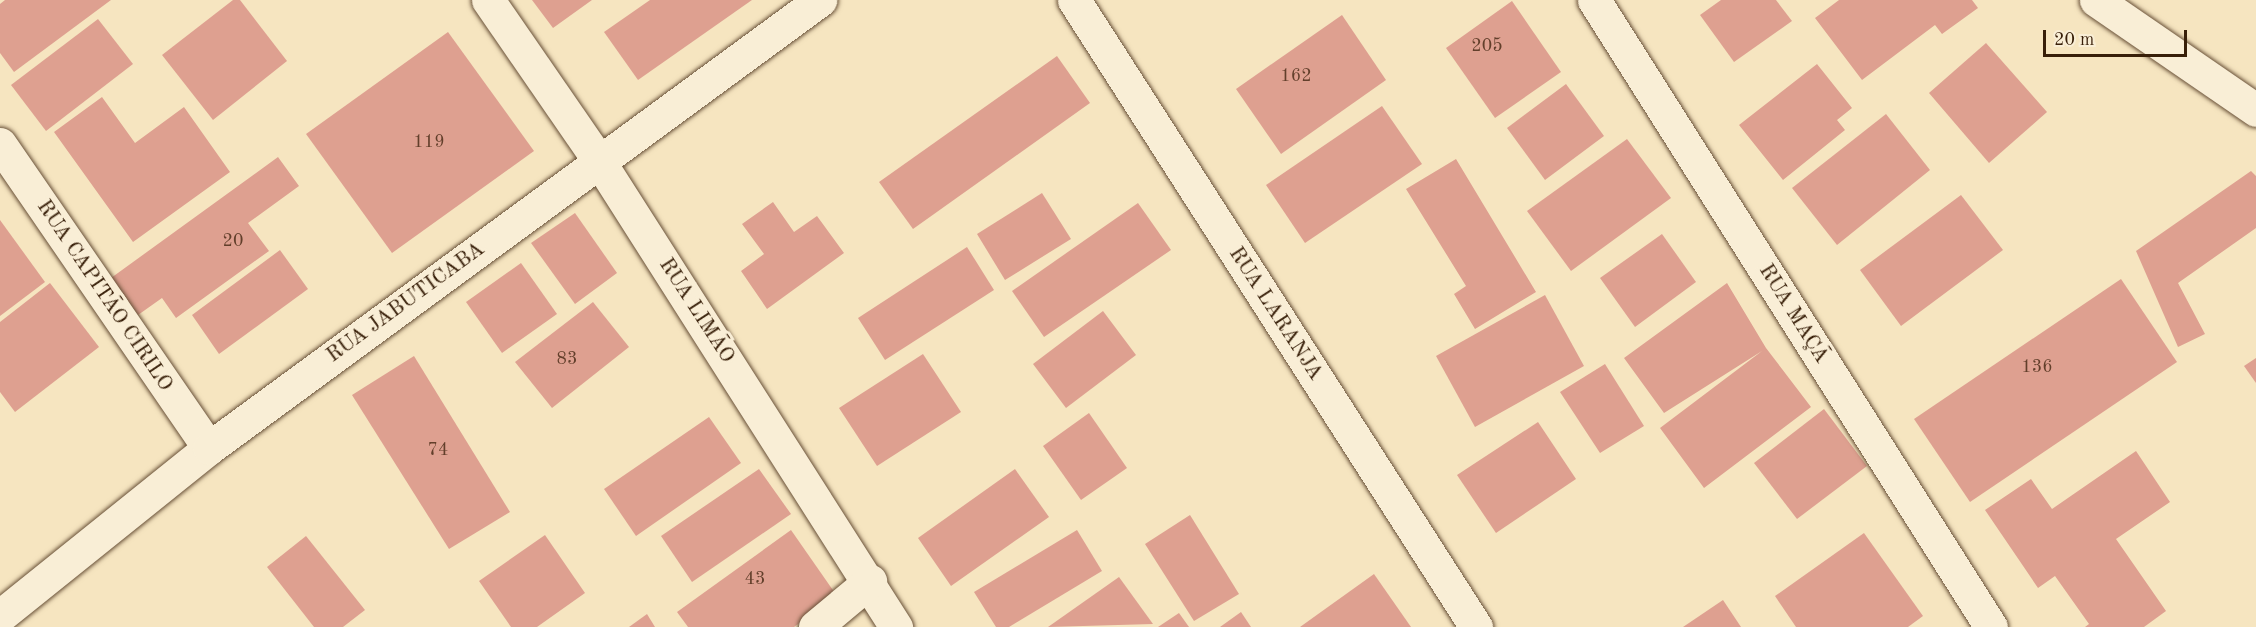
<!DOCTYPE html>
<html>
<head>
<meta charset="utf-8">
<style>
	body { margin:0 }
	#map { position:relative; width:2256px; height:627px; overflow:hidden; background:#f6e5c0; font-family:"Old Standard TT",serif }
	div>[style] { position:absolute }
	.building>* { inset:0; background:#dea090 }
	.roads { filter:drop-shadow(0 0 2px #685037) drop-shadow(0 0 2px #685037) }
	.minor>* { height:33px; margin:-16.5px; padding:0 16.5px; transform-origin:16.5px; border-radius:16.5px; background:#f9eed6 }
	span { translate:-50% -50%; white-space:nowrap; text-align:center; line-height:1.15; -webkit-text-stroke:6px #f9eed6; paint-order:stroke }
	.number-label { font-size:18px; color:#623f2b }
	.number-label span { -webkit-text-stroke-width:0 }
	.street-label { font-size:21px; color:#381f09 }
	.scale { position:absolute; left:2043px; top:30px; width:144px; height:27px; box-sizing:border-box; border:3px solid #381f09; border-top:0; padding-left:8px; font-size:18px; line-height:21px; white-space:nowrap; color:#381f09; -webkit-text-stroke:4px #f9eed6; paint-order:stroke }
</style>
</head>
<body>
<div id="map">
	<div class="building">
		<i style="clip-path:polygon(5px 0,111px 0,14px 72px,0 53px,0 4px)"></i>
		<i style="clip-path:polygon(233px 0,240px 0,287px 61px,213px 120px,162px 55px)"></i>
		<i style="clip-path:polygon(532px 0,592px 0,553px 28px)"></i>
		<i style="clip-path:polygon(650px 0,752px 0,638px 80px,604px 32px)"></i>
		<i style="clip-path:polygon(1721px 0,1776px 0,1792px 21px,1734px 62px,1700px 15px)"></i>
		<i style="clip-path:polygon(1839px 0,1972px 0,1978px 8px,1942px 34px,1935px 25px,1862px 80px,1815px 18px)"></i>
		<i style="clip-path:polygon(1512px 1px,1561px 72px,1495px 118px,1446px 48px)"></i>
		<i style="clip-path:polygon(1342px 15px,1386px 80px,1281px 154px,1236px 89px)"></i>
		<i style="clip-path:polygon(98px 19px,133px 64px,46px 131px,11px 85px)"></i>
		<i style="clip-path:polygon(448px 32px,534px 151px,392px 253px,306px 134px)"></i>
		<i style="clip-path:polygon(1986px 43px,2047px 112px,1989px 163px,1929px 93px)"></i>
		<i style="clip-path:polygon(1057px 56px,1090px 103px,913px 229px,879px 182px)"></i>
		<i style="clip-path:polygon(1817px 64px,1852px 108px,1837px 120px,1845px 130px,1783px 180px,1739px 125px)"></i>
		<i style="clip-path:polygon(1566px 84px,1604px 136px,1545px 180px,1507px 128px)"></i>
		<i style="clip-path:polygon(102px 97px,135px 143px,184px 107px,230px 172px,133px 242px,54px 132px)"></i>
		<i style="clip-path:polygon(1382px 106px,1422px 164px,1305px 243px,1266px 185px)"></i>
		<i style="clip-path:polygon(1886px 114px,1930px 170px,1837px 245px,1792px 188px)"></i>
		<i style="clip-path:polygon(1627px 139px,1671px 198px,1571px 271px,1527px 211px)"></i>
		<i style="clip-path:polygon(278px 157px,299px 186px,248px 223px,269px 251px,176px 318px,162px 298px,138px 315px,111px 278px)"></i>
		<i style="clip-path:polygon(1456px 159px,1536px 292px,1475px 329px,1454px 294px,1466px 286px,1406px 189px)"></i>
		<i style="clip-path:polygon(2251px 171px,2256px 176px,2256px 228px,2178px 283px,2205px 334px,2178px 347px,2136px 251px)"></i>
		<i style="clip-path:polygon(1042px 193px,1071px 239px,1005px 280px,977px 234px)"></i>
		<i style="clip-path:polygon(1961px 195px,2003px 250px,1901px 326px,1860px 270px)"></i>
		<i style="clip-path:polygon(773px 202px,794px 232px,817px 216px,844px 253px,767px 309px,741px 271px,764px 254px,742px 224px)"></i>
		<i style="clip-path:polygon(1138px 203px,1171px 250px,1044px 337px,1012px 291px)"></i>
		<i style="clip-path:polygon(575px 213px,617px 273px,575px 304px,531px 243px)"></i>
		<i style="clip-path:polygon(0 220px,45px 282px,0 316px)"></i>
		<i style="clip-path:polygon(1662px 234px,1696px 282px,1635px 327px,1600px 278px)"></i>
		<i style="clip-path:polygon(967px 247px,994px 290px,885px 360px,858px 318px)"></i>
		<i style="clip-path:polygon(280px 250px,308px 289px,219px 354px,192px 315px)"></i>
		<i style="clip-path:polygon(521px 263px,557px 314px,502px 353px,466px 302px)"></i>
		<i style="clip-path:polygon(2121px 279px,2177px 362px,1970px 502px,1914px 419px)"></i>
		<i style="clip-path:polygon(50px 283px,99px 347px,15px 412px,0 392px,0 322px)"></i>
		<i style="clip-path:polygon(1727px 283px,1766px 348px,1811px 407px,1704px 488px,1660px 428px,1762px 351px,1664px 413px,1624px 358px)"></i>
		<i style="clip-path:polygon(1545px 295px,1584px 366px,1475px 427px,1436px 356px)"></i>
		<i style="clip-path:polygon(593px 302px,629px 347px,552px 408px,515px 362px)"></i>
		<i style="clip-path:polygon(1103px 311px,1136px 355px,1066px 408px,1033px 364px)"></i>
		<i style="clip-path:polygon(923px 354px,961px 412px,877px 466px,839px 408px)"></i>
		<i style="clip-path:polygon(414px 356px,510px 512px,449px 549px,352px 395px)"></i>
		<i style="clip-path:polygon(2256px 358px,2256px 383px,2244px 366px)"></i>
		<i style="clip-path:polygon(1605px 364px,1644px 426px,1600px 453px,1560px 392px)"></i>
		<i style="clip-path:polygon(1824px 409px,1867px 466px,1797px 519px,1754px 463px)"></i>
		<i style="clip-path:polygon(1089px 413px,1127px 468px,1081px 500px,1043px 446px)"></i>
		<i style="clip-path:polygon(709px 417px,741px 463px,636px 536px,604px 489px)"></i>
		<i style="clip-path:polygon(1538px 422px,1576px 479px,1496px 533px,1457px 475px)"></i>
		<i style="clip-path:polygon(2136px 451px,2170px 502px,2116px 539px,2166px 611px,2144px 627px,2085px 627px,2089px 624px,2055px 576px,2038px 588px,1985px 510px,2031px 479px,2052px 509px)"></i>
		<i style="clip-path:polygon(759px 469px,791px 514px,692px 582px,661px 536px)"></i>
		<i style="clip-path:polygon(1015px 469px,1049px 517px,951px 586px,918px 538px)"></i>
		<i style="clip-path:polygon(1190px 515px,1239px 594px,1194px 621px,1145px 544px)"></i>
		<i style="clip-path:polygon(791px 530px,837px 596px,794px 627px,688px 627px,677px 612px)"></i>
		<i style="clip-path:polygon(1077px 530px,1102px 571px,1009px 627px,996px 627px,974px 592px)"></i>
		<i style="clip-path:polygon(1864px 533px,1923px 616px,1908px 627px,1796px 627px,1775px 596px)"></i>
		<i style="clip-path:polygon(545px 535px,585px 593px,537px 627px,511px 627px,479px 581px)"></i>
		<i style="clip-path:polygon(306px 536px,365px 610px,343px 627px,314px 627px,267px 567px)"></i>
		<i style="clip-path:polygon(1374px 574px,1411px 627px,1300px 627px)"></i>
		<i style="clip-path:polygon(1119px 577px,1153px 624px,1048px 627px)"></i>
		<i style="clip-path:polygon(1723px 600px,1741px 627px,1683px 627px)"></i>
		<i style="clip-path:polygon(1241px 612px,1251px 627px,1220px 627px)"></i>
		<i style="clip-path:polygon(1179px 613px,1189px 627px,1158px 627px)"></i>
		<i style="clip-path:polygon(647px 614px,655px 627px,629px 627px)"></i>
	</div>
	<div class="roads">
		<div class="minor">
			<i style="left:488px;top:0;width:196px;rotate:55.4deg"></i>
			<i style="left:599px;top:161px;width:553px;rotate:57.49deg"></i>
			<i style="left:1074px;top:0;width:745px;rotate:57.33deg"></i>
			<i style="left:1594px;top:0;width:742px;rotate:57.66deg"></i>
			<i style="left:2096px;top:0;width:194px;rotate:34.5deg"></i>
			<i style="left:0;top:144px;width:369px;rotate:55.5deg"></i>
			<i style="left:0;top:616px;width:268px;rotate:-38.8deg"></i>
			<i style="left:209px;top:448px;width:758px;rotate:-36.25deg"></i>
			<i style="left:815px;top:627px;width:72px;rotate:-39.9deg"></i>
		</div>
	</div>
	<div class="number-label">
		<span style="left:1487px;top:46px">205</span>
		<span style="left:1296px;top:76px">162</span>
		<span style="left:429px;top:142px">119</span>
		<span style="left:233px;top:241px">20</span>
		<span style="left:567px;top:359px">83</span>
		<span style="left:2037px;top:367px">136</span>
		<span style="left:438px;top:450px">74</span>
		<span style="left:755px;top:579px">43</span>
	</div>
	<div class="street-label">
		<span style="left:104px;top:296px;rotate:56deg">RUA CAPITÃO CIRILO</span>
		<span style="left:406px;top:303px;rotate:-36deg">RUA JABUTICABA</span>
		<span style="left:696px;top:311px;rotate:57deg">RUA LIMÃO</span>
		<span style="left:1275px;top:314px;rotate:57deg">RUA LARANJA</span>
		<span style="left:1793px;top:314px;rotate:58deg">RUA MAÇÃ</span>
	</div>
	<div class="scale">20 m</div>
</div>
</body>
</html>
